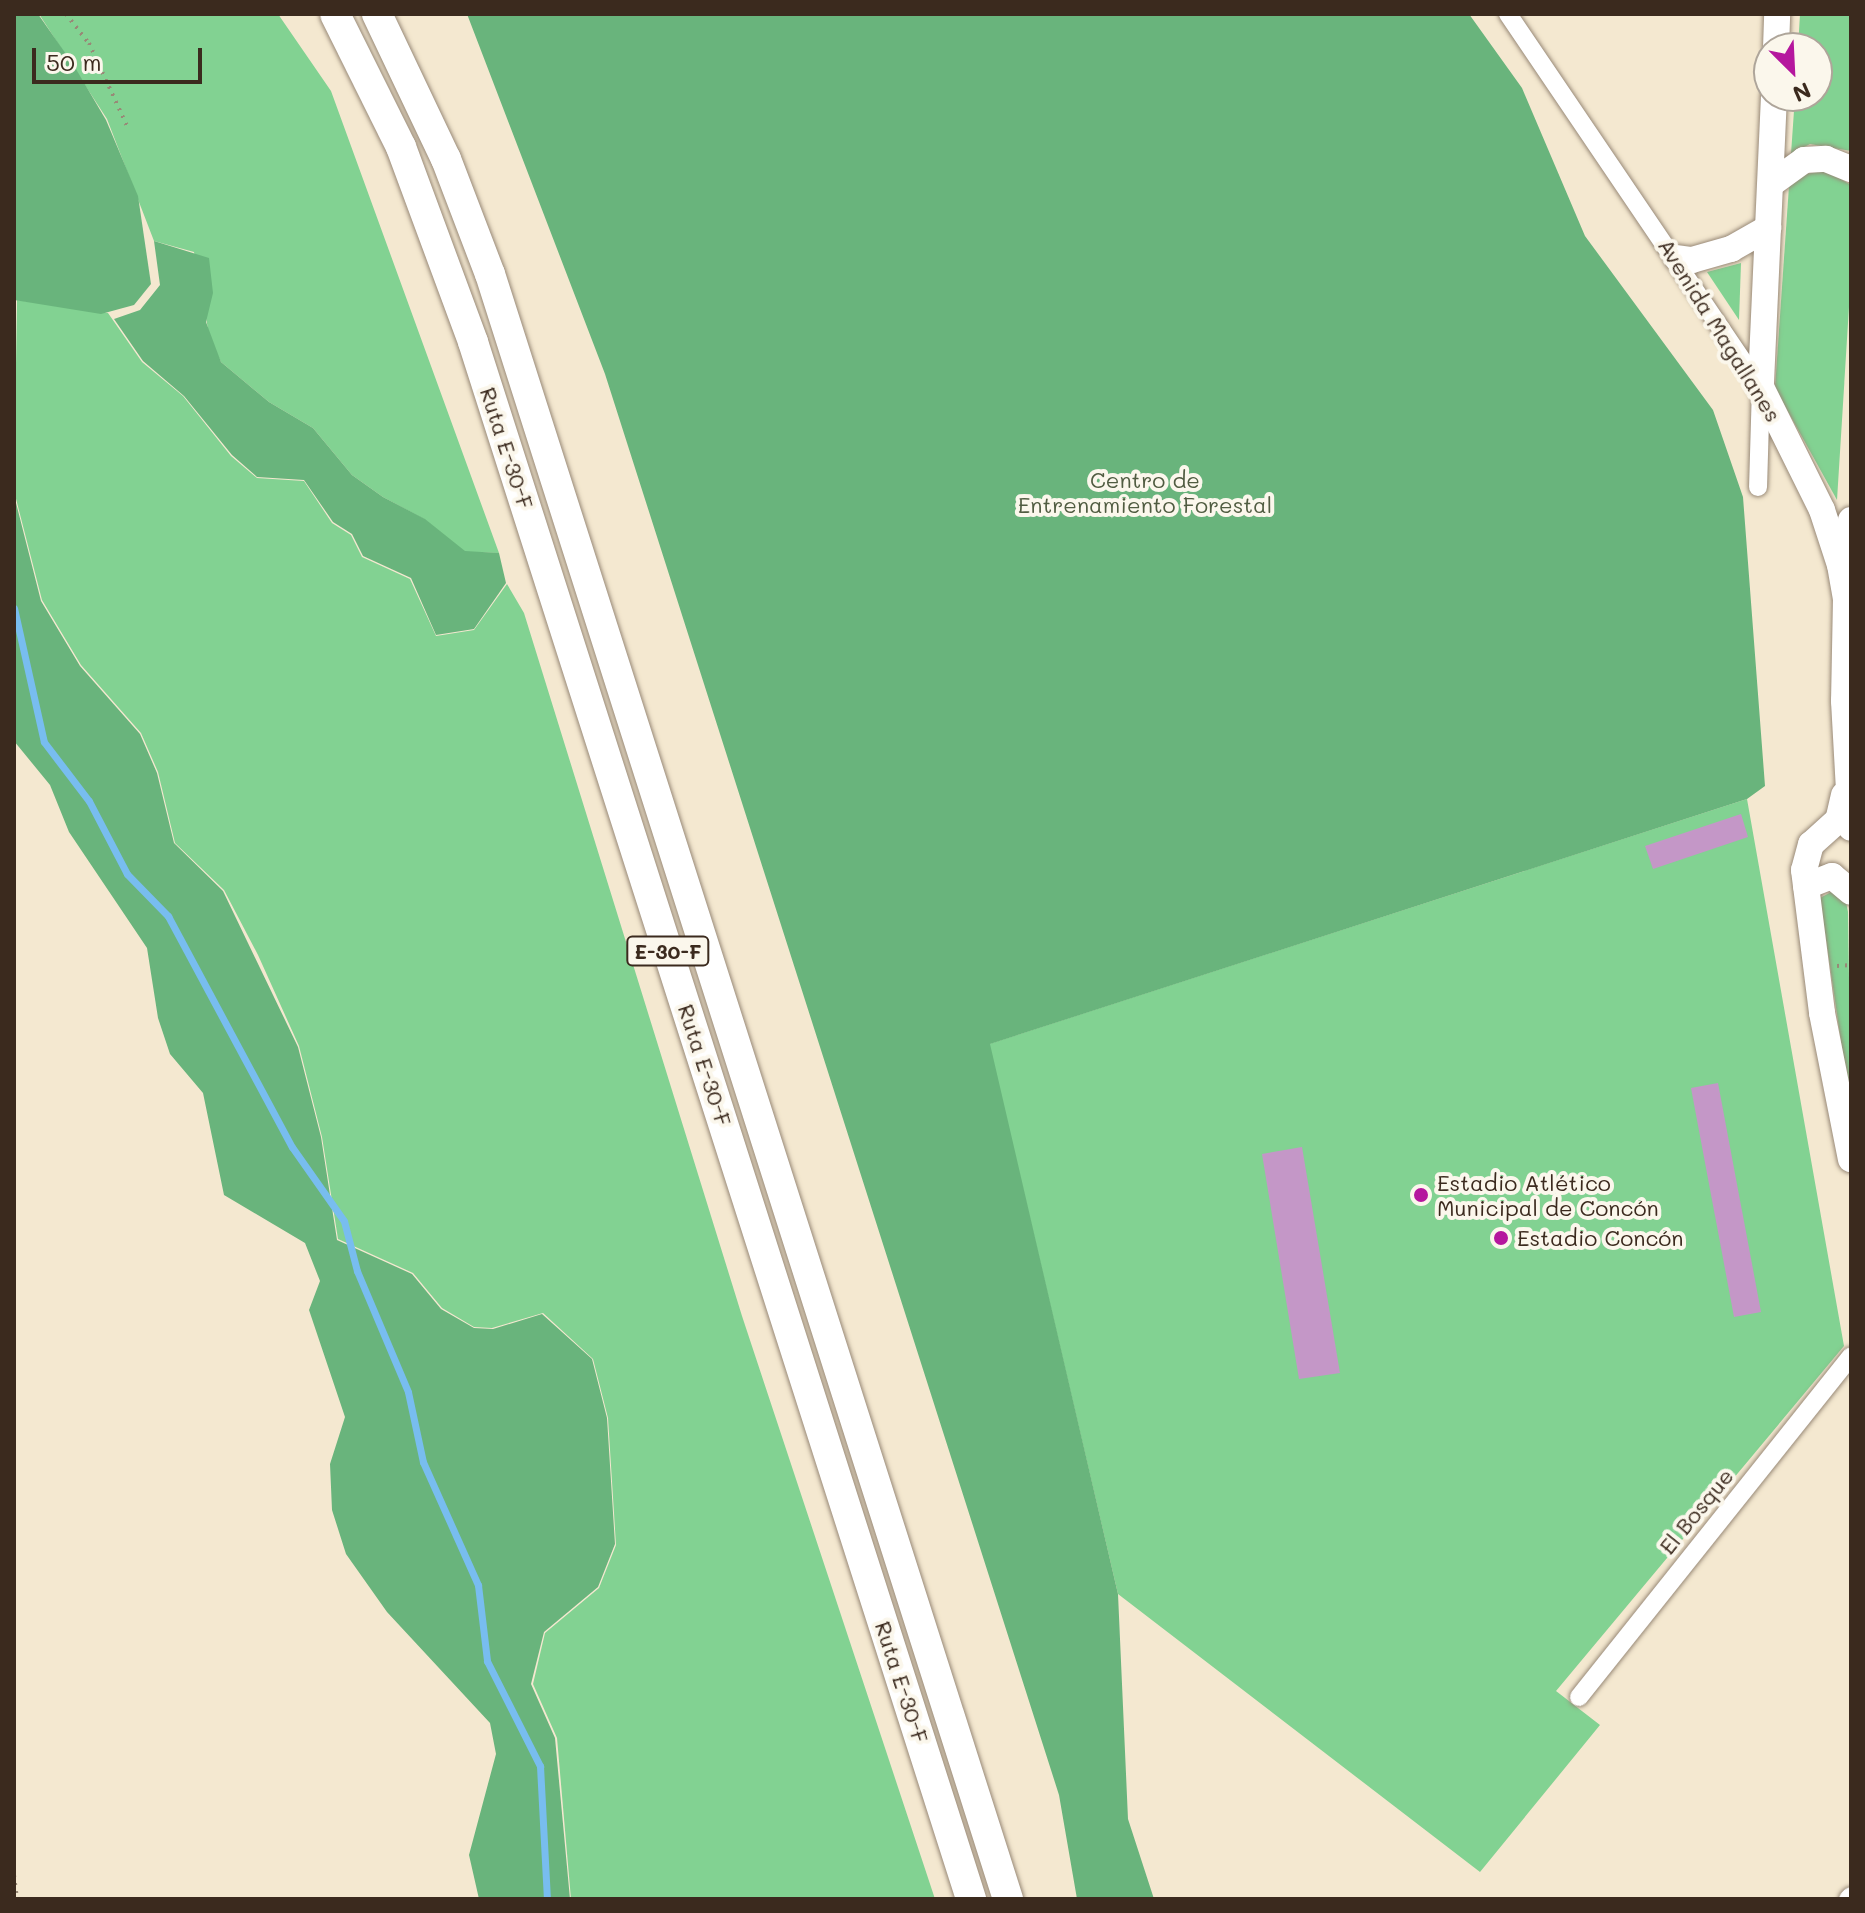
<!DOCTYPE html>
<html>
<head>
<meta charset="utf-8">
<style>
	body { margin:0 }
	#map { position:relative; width:1865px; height:1913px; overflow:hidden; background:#f4e8d0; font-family:Mali,sans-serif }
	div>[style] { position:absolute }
	.green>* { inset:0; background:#82d292 }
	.forest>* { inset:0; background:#69b47c }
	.stream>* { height:7px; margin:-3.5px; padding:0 3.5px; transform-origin:3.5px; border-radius:3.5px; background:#78bdef }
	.building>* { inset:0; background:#c497c7 }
	.path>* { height:4px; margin-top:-2px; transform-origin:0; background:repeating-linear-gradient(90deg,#988977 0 2px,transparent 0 8px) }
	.roads { filter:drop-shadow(0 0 2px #988977) drop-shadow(0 0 2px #988977) }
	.minor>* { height:18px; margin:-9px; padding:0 9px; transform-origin:9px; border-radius:9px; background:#fff }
	.secondary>* { height:26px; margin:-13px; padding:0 13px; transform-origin:13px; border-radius:13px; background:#fff }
	.trunk>* { height:30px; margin:-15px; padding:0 15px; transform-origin:15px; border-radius:15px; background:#fff }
	.dots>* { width:22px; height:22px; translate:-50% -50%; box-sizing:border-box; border:4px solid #fbf7ec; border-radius:50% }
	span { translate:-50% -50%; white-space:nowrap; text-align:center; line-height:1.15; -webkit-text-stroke:8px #fbf7ec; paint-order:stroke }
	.shield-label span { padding:2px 6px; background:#fbf7ec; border:2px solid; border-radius:6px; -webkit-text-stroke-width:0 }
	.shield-label { font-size:20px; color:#3b2a1e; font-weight:700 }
	.street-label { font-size:22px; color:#3b2a1e }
	.park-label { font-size:22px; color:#505c41 }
	.poi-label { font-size:22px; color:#3b2a1e }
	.left { translate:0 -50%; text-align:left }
	.frame { position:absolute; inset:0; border:16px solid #3b2a1e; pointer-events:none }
	.north { position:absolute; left:1753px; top:32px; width:80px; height:80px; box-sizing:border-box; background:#fbf7ec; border:2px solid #aea59a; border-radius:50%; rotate:156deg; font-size:22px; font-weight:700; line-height:32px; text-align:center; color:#3b2a1e }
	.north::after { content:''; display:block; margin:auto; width:28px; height:36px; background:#b5179e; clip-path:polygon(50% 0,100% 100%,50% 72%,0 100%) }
	.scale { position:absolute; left:32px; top:48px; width:170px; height:36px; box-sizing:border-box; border:4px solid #3b2a1e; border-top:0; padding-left:10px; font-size:24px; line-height:28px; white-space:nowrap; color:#3b2a1e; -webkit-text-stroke:6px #fbf7ec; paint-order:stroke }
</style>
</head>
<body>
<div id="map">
	<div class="green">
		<i style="clip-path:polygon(39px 14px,278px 14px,331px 91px,499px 553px,465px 552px,424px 519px,383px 497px,352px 475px,313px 428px,269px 402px,221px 362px,210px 340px,194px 252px,154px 241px,107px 119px)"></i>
		<i style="clip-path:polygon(1800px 14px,1851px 14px,1851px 151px,1810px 144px,1791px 154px,1795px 96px,1817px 96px,1817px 48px,1798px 48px)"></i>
		<i style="clip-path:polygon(1825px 170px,1851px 185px,1851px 275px,1837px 500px,1775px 388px,1789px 186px,1802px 175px)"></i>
		<i style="clip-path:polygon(1741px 263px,1739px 320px,1707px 272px)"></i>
		<i style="clip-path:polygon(17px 300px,108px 313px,142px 362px,183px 396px,231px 456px,257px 478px,304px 481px,332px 523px,351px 535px,362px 557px,410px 579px,436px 636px,474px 630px,507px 584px,524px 613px,742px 1316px,935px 1899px,571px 1899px,557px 1738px,533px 1684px,545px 1633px,599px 1588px,616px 1545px,608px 1418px,593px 1359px,543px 1313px,492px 1328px,474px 1327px,442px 1308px,413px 1273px,338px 1239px,322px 1137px,299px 1046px,258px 955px,224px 890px,175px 843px,158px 772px,141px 733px,81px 665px,42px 600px,14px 491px)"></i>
		<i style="clip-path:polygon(1747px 799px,1844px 1346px,1556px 1691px,1600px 1725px,1480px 1872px,1118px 1594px,989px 1044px)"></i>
		<i style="clip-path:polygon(1833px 891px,1846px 902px,1848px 912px,1851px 1110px,1820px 898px)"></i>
	</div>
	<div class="forest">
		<i style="clip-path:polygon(14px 14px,38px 14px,73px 64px,106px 120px,138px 196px,151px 284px,134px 305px,101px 314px,14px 300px)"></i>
		<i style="clip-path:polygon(467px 14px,1469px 14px,1522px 88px,1585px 236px,1713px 410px,1743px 497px,1765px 786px,1747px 799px,990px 1044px,1118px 1594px,1128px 1819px,1154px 1899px,1077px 1899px,1059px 1795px,605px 374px)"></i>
		<i style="clip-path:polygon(154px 241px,209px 258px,213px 293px,206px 322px,221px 362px,269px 402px,313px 428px,352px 475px,383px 497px,425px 519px,465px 551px,499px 553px,506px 583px,474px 629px,436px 635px,411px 578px,363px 556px,352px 534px,333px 522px,304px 480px,257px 477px,232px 455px,184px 396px,143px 361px,114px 319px,140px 310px,160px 285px)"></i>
		<i style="clip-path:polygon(14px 495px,41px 601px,80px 666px,140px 734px,157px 773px,174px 843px,223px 891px,298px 1047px,321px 1137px,337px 1240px,412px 1274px,441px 1309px,474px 1328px,493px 1329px,542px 1314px,592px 1359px,607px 1418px,615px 1544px,598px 1587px,544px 1632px,531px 1684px,555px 1738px,570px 1899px,479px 1899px,469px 1855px,496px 1754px,490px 1723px,387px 1612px,346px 1554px,332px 1510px,330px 1464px,345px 1417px,309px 1310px,320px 1281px,305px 1243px,224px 1195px,203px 1093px,170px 1054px,158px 1018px,147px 948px,69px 832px,50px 785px,14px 741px)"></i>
	</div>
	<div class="stream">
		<i style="left:14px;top:608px;width:137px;rotate:77.4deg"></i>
		<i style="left:44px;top:742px;width:74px;rotate:52.7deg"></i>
		<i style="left:89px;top:801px;width:82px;rotate:62.5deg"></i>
		<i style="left:127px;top:874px;width:59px;rotate:45.7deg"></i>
		<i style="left:168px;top:916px;width:262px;rotate:61.8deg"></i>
		<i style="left:292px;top:1147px;width:90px;rotate:54.9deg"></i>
		<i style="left:344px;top:1221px;width:52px;rotate:75.4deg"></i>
		<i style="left:357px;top:1271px;width:131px;rotate:67.1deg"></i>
		<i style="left:408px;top:1392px;width:72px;rotate:77.9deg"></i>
		<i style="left:423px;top:1462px;width:135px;rotate:65.9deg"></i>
		<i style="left:478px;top:1585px;width:77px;rotate:83.2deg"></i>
		<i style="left:487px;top:1661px;width:118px;rotate:63.2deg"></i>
		<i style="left:540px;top:1766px;width:133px;rotate:87deg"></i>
	</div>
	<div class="building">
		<i style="clip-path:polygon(1741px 814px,1748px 837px,1653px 869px,1645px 846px)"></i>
		<i style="clip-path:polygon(1718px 1083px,1761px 1312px,1734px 1317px,1691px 1088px)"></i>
		<i style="clip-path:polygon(1302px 1147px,1340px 1373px,1299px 1379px,1262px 1154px)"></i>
	</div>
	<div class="path">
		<i style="left:66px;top:14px;width:37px;rotate:52deg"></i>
		<i style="left:89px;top:43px;width:94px;rotate:65.4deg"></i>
		<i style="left:1837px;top:966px;width:14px;rotate:-4deg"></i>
		<i style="left:14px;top:1875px;width:24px;rotate:83deg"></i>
	</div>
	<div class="roads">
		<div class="minor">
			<i style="left:1508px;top:14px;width:451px;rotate:55.9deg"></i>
			<i style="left:1761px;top:387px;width:100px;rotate:91.7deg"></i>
			<i style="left:1579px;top:1697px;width:436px;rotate:-51.4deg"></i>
			<i style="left:1848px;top:1899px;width:4px;rotate:-45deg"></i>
		</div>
		<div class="secondary">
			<i style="left:1776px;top:48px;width:34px;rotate:-88deg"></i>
			<i style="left:1774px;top:96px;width:291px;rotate:92.6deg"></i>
			<i style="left:1761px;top:387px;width:137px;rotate:63.6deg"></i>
			<i style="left:1822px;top:510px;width:58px;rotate:71.9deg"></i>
			<i style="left:1840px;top:565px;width:34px;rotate:80deg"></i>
			<i style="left:1846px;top:598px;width:103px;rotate:91.1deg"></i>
			<i style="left:1844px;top:701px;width:127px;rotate:86.8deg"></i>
			<i style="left:1771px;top:184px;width:41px;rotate:-36deg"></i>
			<i style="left:1804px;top:160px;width:22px;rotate:-3deg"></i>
			<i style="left:1826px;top:159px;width:27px;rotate:22deg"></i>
			<i style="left:1677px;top:258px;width:15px;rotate:8deg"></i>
			<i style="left:1692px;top:260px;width:41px;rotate:-15.8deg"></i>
			<i style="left:1731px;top:249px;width:43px;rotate:-29.6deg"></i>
			<i style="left:1848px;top:567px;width:47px;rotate:-86.3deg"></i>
			<i style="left:1844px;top:795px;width:26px;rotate:103deg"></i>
			<i style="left:1838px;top:820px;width:36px;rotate:138deg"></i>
			<i style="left:1811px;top:844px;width:27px;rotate:105deg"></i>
			<i style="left:1804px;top:870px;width:144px;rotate:82.8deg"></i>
			<i style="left:1822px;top:1013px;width:149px;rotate:78.8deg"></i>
			<i style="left:1806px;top:886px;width:28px;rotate:-21deg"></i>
			<i style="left:1832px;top:876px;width:25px;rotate:40deg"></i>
		</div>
		<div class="trunk">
			<i style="left:335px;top:14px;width:148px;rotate:63.6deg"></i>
			<i style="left:401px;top:147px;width:208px;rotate:69.7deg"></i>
			<i style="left:473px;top:342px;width:1635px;rotate:72.26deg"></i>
			<i style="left:377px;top:14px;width:161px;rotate:64.6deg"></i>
			<i style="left:446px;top:159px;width:123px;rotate:69.1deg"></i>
			<i style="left:490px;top:274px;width:1706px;rotate:72.32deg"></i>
		</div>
	</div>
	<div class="dots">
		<i style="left:1421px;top:1195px;background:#b5179e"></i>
		<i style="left:1501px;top:1238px;background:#b5179e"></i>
	</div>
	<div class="shield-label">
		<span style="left:668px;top:951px">E-30-F</span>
	</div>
	<div class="street-label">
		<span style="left:1720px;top:330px;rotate:58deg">Avenida Magallanes</span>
		<span style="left:507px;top:448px;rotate:72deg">Ruta E-30-F</span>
		<span style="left:705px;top:1065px;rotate:72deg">Ruta E-30-F</span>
		<span style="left:1696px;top:1511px;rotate:-51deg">El Bosque</span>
		<span style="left:902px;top:1682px;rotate:72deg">Ruta E-30-F</span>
	</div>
	<div class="park-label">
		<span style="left:1145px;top:492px">Centro de<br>Entrenamiento Forestal</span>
	</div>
	<div class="poi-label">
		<span class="left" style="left:1437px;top:1195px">Estadio Atlético<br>Municipal de Concón</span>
		<span class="left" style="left:1517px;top:1238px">Estadio Concón</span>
	</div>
	<div class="frame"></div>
	<div class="north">N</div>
	<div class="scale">50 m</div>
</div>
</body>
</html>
